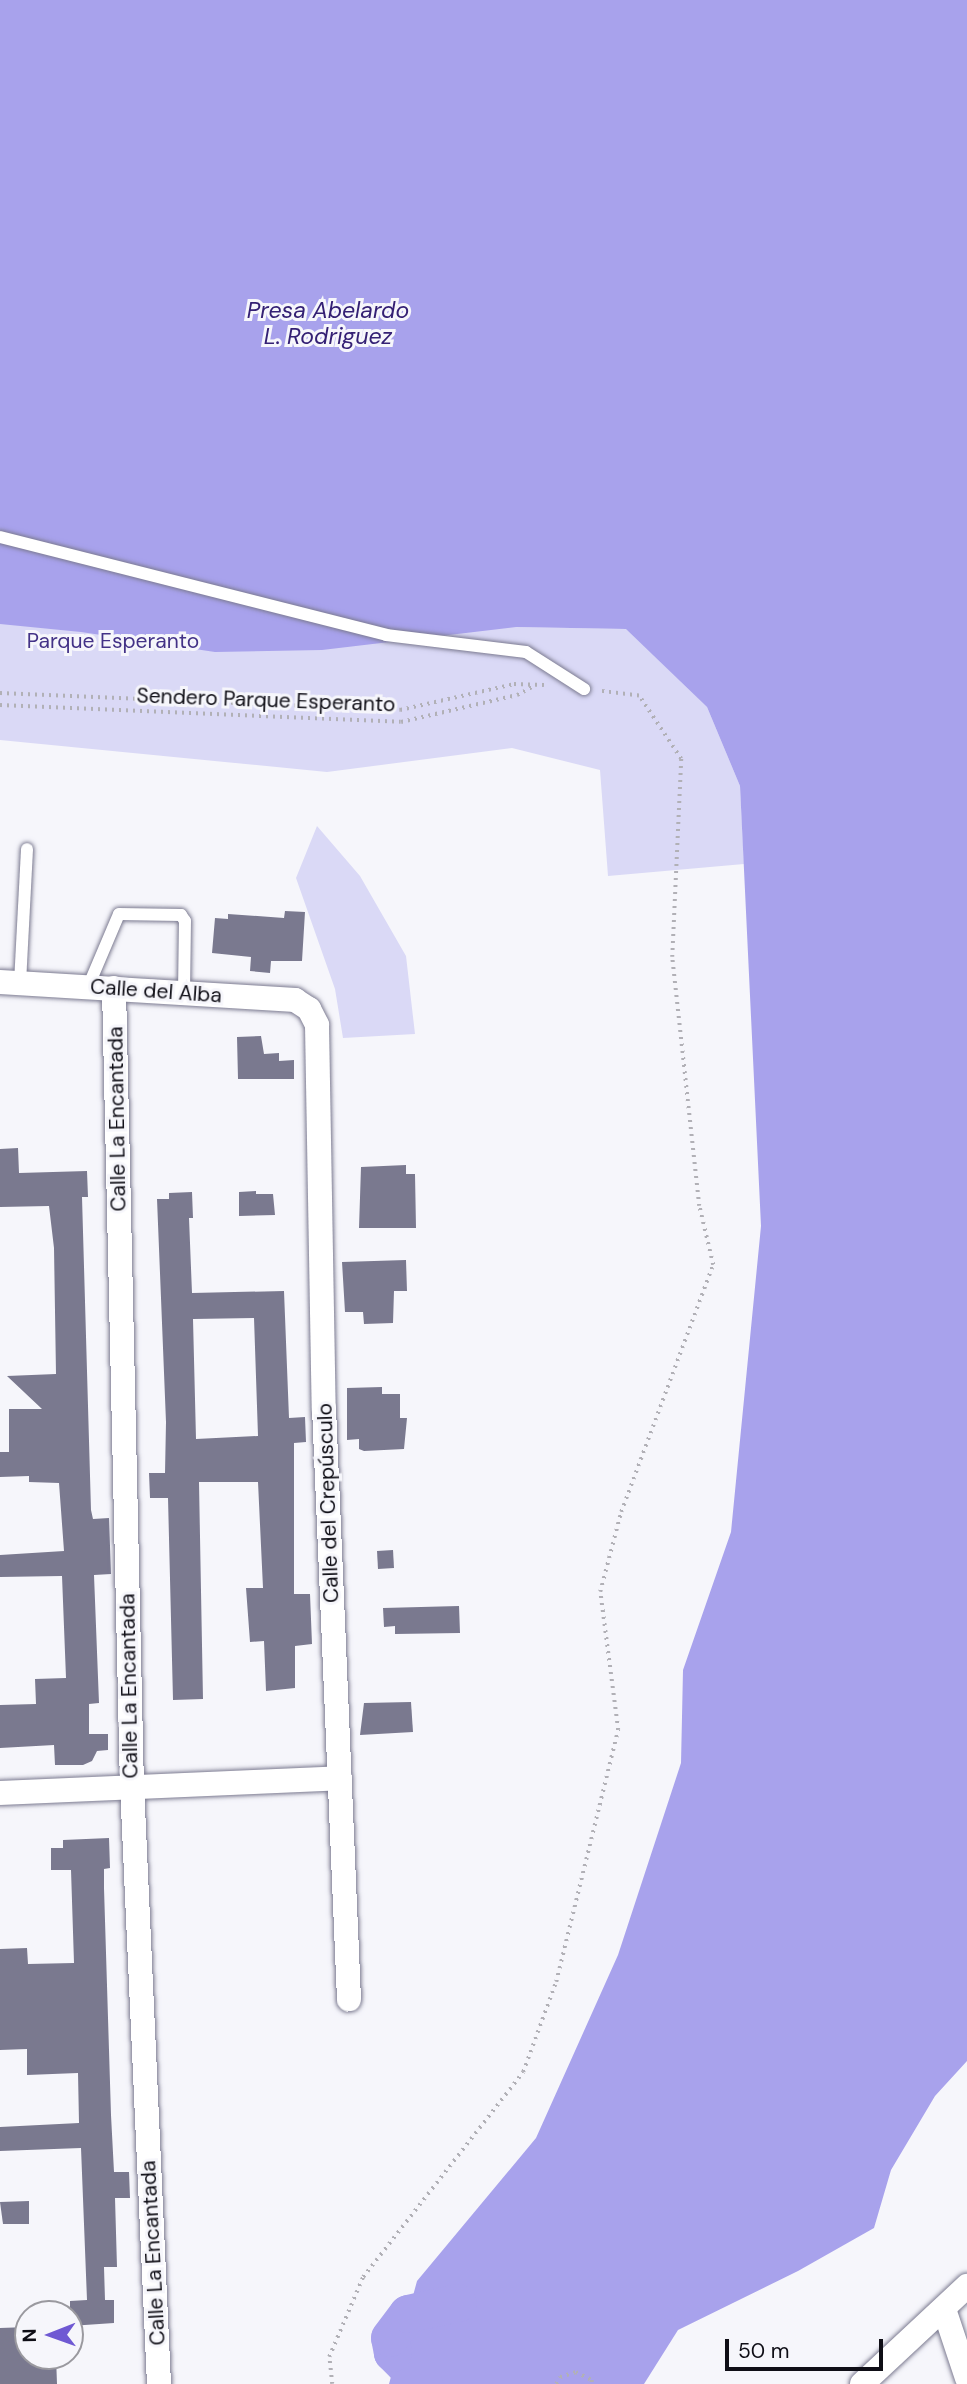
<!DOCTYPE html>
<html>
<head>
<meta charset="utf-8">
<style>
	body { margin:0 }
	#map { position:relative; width:967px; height:2384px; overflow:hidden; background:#f6f6fb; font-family:"DM Sans",sans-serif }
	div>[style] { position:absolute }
	.green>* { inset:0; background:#dad9f6 }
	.water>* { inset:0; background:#a8a2ec }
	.river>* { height:38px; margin:-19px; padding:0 19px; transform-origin:19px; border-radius:19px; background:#a8a2ec }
	.building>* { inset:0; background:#7a798f }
	.path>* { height:3.5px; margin-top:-1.75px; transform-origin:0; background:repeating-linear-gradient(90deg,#b1b0b6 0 2px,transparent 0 7px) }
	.roads { filter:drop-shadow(0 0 2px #7c7b91) drop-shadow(0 0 2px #7c7b91) }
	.service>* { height:12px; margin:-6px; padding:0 6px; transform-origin:6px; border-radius:6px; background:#fff }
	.minor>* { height:24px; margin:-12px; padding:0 12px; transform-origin:12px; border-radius:12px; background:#fff }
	span { translate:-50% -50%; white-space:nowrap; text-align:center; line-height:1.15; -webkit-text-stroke:6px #f6f6fb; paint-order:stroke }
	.park-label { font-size:21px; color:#433287 }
	.street-label { font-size:21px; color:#0f0e16 }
	.water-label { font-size:23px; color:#342074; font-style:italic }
	.north { position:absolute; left:14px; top:2300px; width:70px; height:70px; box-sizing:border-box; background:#f6f6fb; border:2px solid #9a999f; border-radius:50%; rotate:269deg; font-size:19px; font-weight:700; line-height:28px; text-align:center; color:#0f0e16 }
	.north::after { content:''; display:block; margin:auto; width:24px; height:32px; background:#6f59d3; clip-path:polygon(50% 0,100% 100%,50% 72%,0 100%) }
	.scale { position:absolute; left:725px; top:2339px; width:158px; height:32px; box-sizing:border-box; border:4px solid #0f0e16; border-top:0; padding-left:9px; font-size:21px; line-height:24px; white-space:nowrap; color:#0f0e16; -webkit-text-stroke:5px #f6f6fb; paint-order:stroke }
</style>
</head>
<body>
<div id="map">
	<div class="green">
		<i style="clip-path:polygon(0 500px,515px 627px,627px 629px,707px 707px,740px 786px,744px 864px,608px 876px,600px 770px,512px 748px,327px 772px,0 740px)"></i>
		<i style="clip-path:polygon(317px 826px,360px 876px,406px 956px,415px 1034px,343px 1038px,335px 989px,296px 878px)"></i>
	</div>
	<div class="water">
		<i style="clip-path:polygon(0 0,967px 0,967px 2061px,935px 2096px,891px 2170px,874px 2228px,798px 2271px,678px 2330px,644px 2384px,389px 2384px,417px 2281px,536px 2138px,618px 1955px,681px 1763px,683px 1670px,731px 1532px,761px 1226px,740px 786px,707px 707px,626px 629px,516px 627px,322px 650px,215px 652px,81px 632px,0 624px)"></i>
	</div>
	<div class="river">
		<i style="left:424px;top:2384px;width:44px;rotate:-135deg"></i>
		<i style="left:393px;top:2353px;width:15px;rotate:-101deg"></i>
		<i style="left:390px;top:2338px;width:30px;rotate:-53deg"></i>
		<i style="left:408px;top:2314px;width:51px;rotate:-12.4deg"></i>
	</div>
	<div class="building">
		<i style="clip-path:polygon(285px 911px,305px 912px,302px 961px,271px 961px,270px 973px,250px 971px,251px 957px,212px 953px,215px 918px,228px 919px,228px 914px,284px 918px)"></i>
		<i style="clip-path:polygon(261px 1036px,264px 1054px,279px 1053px,279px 1061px,294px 1060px,294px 1079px,238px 1079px,237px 1037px)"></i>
		<i style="clip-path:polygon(18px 1148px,19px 1173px,87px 1171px,88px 1197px,82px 1197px,91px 1510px,93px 1519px,109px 1518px,111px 1574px,94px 1575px,99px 1703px,89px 1704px,89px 1734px,108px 1734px,108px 1750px,97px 1751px,92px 1761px,83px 1765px,55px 1765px,54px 1745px,0 1748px,0 1705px,36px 1704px,35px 1679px,66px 1678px,62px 1576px,0 1577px,0 1555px,64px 1551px,59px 1483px,29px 1482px,29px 1476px,0 1477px,0 1452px,9px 1452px,9px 1409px,42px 1409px,7px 1376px,56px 1374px,54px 1248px,49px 1206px,0 1207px,0 1149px)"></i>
		<i style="clip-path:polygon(406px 1165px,406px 1174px,415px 1174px,416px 1228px,359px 1228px,361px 1167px)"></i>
		<i style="clip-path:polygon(256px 1191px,256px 1194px,273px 1194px,275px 1215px,239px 1216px,239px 1192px)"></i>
		<i style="clip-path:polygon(evenodd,192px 1192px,193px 1218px,189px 1218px,192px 1293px,284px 1291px,289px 1418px,305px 1417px,306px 1442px,294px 1443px,294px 1594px,310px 1594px,312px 1644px,295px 1646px,295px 1688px,266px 1691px,264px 1641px,250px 1642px,246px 1588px,263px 1588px,258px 1482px,199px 1482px,203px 1699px,173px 1700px,168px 1498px,150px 1498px,149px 1473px,165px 1473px,166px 1422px,157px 1199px,169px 1199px,169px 1193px,192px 1192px,254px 1318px,258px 1436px,196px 1439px,193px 1319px,254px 1318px)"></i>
		<i style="clip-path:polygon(406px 1260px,407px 1291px,394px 1291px,393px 1323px,364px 1324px,363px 1312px,345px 1312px,342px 1262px)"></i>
		<i style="clip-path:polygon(382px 1387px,382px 1394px,400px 1394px,400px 1418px,407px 1418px,404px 1449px,364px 1451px,359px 1449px,359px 1439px,347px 1440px,347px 1388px)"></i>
		<i style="clip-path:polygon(393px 1550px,394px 1568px,378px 1569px,377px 1551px)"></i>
		<i style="clip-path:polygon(459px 1606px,460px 1633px,395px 1634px,395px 1626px,384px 1627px,383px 1608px)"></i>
		<i style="clip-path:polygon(411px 1702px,413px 1732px,360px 1735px,364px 1703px)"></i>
		<i style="clip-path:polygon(109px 1838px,110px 1868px,104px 1869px,104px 1888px,111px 2115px,114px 2172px,129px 2172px,130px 2198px,115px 2198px,117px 2267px,104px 2267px,105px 2300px,114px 2300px,114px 2323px,70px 2326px,70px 2301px,87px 2300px,81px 2148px,0 2151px,0 2127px,79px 2123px,78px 2073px,27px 2075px,27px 2049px,0 2050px,0 1949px,27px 1948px,28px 1964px,74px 1963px,71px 1870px,51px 1870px,51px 1848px,63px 1848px,63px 1840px)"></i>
		<i style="clip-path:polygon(29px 2201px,29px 2224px,3px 2224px,0 2202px)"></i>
		<i style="clip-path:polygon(28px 2327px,28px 2356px,56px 2356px,57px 2384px,0 2384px,0 2328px)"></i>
	</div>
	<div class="path">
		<i style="left:0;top:693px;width:400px;rotate:2.4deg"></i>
		<i style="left:400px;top:710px;width:117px;rotate:-12.8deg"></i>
		<i style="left:514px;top:684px;width:30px;rotate:2deg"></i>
		<i style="left:0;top:705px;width:401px;rotate:2.4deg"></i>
		<i style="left:401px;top:722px;width:119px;rotate:-13.1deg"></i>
		<i style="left:517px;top:695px;width:17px;rotate:-28deg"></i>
		<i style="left:332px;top:2384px;width:27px;rotate:-96deg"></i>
		<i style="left:329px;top:2357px;width:87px;rotate:-67deg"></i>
		<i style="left:363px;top:2277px;width:260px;rotate:-52deg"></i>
		<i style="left:523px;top:2072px;width:96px;rotate:-69.9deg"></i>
		<i style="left:556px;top:1982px;width:260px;rotate:-76.2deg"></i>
		<i style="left:618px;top:1730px;width:139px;rotate:-97.4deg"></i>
		<i style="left:600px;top:1592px;width:83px;rotate:-75.3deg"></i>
		<i style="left:621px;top:1512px;width:264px;rotate:-69.6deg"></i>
		<i style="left:713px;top:1265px;width:61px;rotate:-103.3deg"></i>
		<i style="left:699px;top:1206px;width:250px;rotate:-96.2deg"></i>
		<i style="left:672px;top:957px;width:198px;rotate:-87.4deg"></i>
		<i style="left:681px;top:759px;width:76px;rotate:-123.7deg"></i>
		<i style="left:639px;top:696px;width:38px;rotate:-173deg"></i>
		<i style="left:556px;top:2384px;width:8px;rotate:-60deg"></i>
		<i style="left:560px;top:2377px;width:17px;rotate:-17deg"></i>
		<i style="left:576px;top:2372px;width:18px;rotate:27deg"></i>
		<i style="left:592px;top:2380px;width:4px;rotate:90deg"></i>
	</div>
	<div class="roads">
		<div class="service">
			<i style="left:0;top:537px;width:398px;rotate:14.2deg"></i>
			<i style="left:386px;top:635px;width:141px;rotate:6.9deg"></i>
			<i style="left:526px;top:652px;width:69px;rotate:32.5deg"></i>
			<i style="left:20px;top:983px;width:134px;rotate:-87deg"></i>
			<i style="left:88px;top:987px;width:79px;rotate:-67deg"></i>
			<i style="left:119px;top:914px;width:62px;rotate:0.9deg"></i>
			<i style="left:181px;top:915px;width:7px;rotate:56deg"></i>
			<i style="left:185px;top:921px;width:72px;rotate:90.8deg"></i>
		</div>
		<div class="minor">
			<i style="left:0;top:982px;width:296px;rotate:3.5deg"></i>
			<i style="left:295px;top:1000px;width:17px;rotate:33deg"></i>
			<i style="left:309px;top:1009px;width:18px;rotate:63deg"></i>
			<i style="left:317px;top:1025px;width:383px;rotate:89deg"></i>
			<i style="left:324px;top:1408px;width:592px;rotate:87.58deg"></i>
			<i style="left:114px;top:988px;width:797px;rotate:88.71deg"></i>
			<i style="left:132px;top:1785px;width:600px;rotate:87.42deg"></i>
			<i style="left:0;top:1793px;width:340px;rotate:-2.5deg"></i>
			<i style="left:944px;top:2309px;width:73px;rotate:71.6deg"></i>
			<i style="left:862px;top:2384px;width:144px;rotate:-43deg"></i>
		</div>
	</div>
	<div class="park-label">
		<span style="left:113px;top:641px">Parque Esperanto</span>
	</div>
	<div class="street-label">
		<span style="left:266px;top:700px;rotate:2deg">Sendero Parque Esperanto</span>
		<span style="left:156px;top:991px;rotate:4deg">Calle del Alba</span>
		<span style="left:117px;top:1119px;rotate:-91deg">Calle La Encantada</span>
		<span style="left:328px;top:1503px;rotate:-92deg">Calle del Crepúsculo</span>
		<span style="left:129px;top:1686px;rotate:-91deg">Calle La Encantada</span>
		<span style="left:153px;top:2253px;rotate:-93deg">Calle La Encantada</span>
	</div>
	<div class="water-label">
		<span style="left:328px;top:323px">Presa Abelardo<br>L. Rodriguez</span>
	</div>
	<div class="north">N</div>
	<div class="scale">50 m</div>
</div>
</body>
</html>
